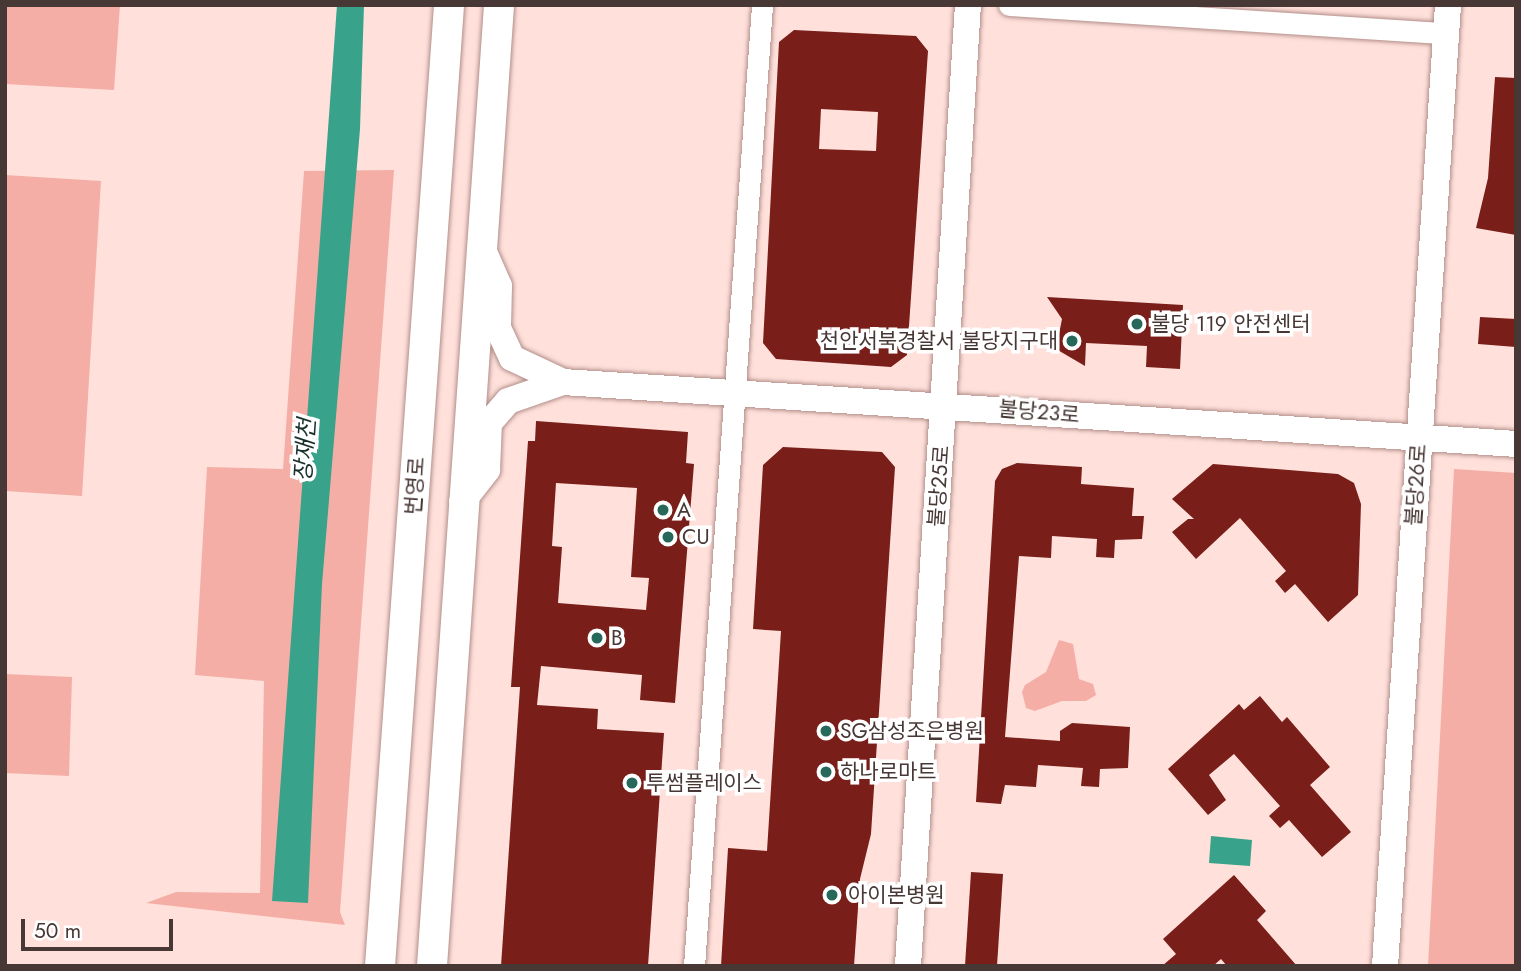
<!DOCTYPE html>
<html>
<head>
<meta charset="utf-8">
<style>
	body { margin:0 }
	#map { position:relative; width:1521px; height:971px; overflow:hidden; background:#ffe0db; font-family:Jost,"Noto Sans KR",sans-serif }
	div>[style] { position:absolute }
	.green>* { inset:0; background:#f5aea5 }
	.water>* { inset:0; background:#39a28b }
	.building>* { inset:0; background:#791e19 }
	.roads { filter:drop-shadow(0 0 2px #b28e89) drop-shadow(0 0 2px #b28e89) }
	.minor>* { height:21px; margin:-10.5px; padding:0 10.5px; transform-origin:10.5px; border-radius:10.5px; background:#fff }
	.tertiary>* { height:26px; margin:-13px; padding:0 13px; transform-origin:13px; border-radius:13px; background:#fff }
	.secondary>* { height:30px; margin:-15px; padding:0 15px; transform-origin:15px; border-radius:15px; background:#fff }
	.dots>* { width:19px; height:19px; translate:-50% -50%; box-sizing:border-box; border:4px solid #fff; border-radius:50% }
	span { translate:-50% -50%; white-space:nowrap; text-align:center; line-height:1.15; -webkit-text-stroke:7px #fff; paint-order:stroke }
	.poi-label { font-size:21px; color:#473836 }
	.left { translate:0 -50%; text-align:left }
	.right { translate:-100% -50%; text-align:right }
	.street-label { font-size:21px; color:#473836 }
	.water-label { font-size:23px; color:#1a312b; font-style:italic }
	.frame { position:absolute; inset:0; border:7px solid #473836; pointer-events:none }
	.scale { position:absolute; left:21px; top:919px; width:152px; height:32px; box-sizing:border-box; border:4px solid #473836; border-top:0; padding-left:9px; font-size:21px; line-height:24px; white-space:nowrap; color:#473836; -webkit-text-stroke:5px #fff; paint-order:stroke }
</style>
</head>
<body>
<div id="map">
	<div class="green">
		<i style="clip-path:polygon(5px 5px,120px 5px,114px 90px,5px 84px)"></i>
		<i style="clip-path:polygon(394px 170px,340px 912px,345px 925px,146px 903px,176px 892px,260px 893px,264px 681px,195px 675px,207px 467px,283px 469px,304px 171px)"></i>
		<i style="clip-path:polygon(5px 175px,101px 181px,82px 496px,5px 491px)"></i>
		<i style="clip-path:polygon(1454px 469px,1516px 473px,1516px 966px,1428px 966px)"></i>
		<i style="clip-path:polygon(1059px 640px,1073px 644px,1079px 679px,1093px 684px,1096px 695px,1086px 701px,1062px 701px,1035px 711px,1026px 708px,1022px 692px,1025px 685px,1046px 672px)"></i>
		<i style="clip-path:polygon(5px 674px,72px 677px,69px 776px,5px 773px)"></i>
	</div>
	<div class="water">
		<i style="clip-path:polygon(337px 5px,364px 5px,360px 129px,322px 584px,308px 903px,272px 901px)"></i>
		<i style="clip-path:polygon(1211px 836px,1252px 840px,1250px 866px,1209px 863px)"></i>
	</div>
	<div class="building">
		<i style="clip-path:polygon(evenodd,794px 30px,916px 36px,928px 51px,907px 355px,891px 367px,776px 359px,763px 343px,779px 42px,794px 30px,821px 109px,878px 112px,876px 151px,819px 149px,821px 109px)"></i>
		<i style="clip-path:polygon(1495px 77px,1516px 78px,1516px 235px,1476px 228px,1488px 178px)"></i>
		<i style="clip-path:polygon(1047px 297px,1183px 305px,1180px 369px,1146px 367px,1147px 346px,1086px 343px,1085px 366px,1056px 349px,1062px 319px)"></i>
		<i style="clip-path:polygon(1480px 317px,1516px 319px,1516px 347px,1478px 344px)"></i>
		<i style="clip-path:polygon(evenodd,536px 421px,688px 432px,686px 463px,694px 464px,675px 703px,640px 700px,642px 675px,541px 666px,537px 705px,598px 709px,597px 729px,664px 733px,648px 966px,501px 966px,520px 687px,511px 687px,528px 441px,535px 441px,536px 421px,556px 483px,637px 488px,631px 577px,649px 578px,646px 610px,558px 603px,562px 547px,552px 546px,556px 483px)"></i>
		<i style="clip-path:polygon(783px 447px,882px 452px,895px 467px,871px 834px,860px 879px,854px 966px,721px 966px,728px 848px,767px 851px,781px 631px,753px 629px,763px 465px)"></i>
		<i style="clip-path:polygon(1017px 463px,1082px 467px,1081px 484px,1134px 488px,1132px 516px,1144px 516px,1142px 539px,1115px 540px,1114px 558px,1096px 557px,1097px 539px,1052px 536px,1051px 558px,1019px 556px,1005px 737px,1060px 741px,1060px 731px,1072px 723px,1130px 727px,1128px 768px,1100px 769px,1099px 787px,1081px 786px,1083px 768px,1038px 765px,1036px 787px,1005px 785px,1001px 804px,976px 802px,995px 481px,1002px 469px)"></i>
		<i style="clip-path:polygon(1213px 464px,1338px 474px,1354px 483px,1361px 504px,1358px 595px,1328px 622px,1295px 584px,1285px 593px,1275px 581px,1286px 571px,1240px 518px,1196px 559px,1172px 532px,1188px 519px,1194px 519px,1172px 499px)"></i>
		<i style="clip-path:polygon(1260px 696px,1282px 722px,1287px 717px,1330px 767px,1310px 785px,1351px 832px,1322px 857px,1289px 820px,1280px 828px,1269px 816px,1280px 806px,1234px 754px,1209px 775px,1226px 800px,1208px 815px,1168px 769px,1239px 704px,1244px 710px)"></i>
		<i style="clip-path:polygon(971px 872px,1003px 874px,997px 966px,965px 966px)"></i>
		<i style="clip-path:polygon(1234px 875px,1266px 911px,1257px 920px,1297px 966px,1227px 966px,1221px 959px,1213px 966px,1162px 966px,1176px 954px,1163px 939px)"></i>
	</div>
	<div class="roads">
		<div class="minor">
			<i style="left:1009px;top:5px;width:438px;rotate:3.7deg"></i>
			<i style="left:694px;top:966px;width:963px;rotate:-85.95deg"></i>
		</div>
		<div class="tertiary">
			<i style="left:481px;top:245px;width:45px;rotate:66.3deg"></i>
			<i style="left:499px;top:286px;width:42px;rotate:91.4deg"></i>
			<i style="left:498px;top:328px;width:33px;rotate:65deg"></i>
			<i style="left:512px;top:358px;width:56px;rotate:25.2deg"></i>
			<i style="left:462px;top:502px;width:41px;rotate:-52deg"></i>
			<i style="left:487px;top:470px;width:47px;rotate:-87.6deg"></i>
			<i style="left:489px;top:423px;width:29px;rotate:-49deg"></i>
			<i style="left:508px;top:401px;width:58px;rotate:-19.1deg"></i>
			<i style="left:563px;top:382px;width:955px;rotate:3.72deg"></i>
			<i style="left:908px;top:966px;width:963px;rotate:-86.43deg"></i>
			<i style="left:1385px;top:966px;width:963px;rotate:-86.25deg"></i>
		</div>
		<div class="secondary">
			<i style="left:380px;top:966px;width:963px;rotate:-85.89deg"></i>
			<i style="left:432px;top:966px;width:963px;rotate:-86.01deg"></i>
		</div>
	</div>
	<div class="dots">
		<i style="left:1137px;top:324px;background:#26695a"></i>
		<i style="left:1072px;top:341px;background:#26695a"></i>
		<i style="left:663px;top:510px;background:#26695a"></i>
		<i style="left:668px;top:537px;background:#26695a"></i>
		<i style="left:597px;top:638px;background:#26695a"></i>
		<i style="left:826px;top:731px;background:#26695a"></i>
		<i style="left:826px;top:772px;background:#26695a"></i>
		<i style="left:632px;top:783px;background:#26695a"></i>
		<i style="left:832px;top:895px;background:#26695a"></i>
	</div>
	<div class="poi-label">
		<span class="left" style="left:1151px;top:324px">불당 119 안전센터</span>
		<span class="right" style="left:1058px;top:341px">천안서북경찰서 불당지구대</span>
		<span class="left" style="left:677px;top:510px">A</span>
		<span class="left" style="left:682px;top:537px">CU</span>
		<span class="left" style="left:611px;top:638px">B</span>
		<span class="left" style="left:840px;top:731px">SG삼성조은병원</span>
		<span class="left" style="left:840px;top:772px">하나로마트</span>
		<span class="left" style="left:646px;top:783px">투썸플레이스</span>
		<span class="left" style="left:848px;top:895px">아이본병원</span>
	</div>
	<div class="street-label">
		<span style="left:1039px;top:412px;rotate:5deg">불당23로</span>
		<span style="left:1416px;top:485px;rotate:-86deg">불당26로</span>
		<span style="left:415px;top:486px;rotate:-86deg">번영로</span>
		<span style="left:939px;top:486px;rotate:-86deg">불당25로</span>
	</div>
	<div class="water-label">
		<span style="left:305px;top:450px;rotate:-86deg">장재천</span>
	</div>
	<div class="frame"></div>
	<div class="scale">50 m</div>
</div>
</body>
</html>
